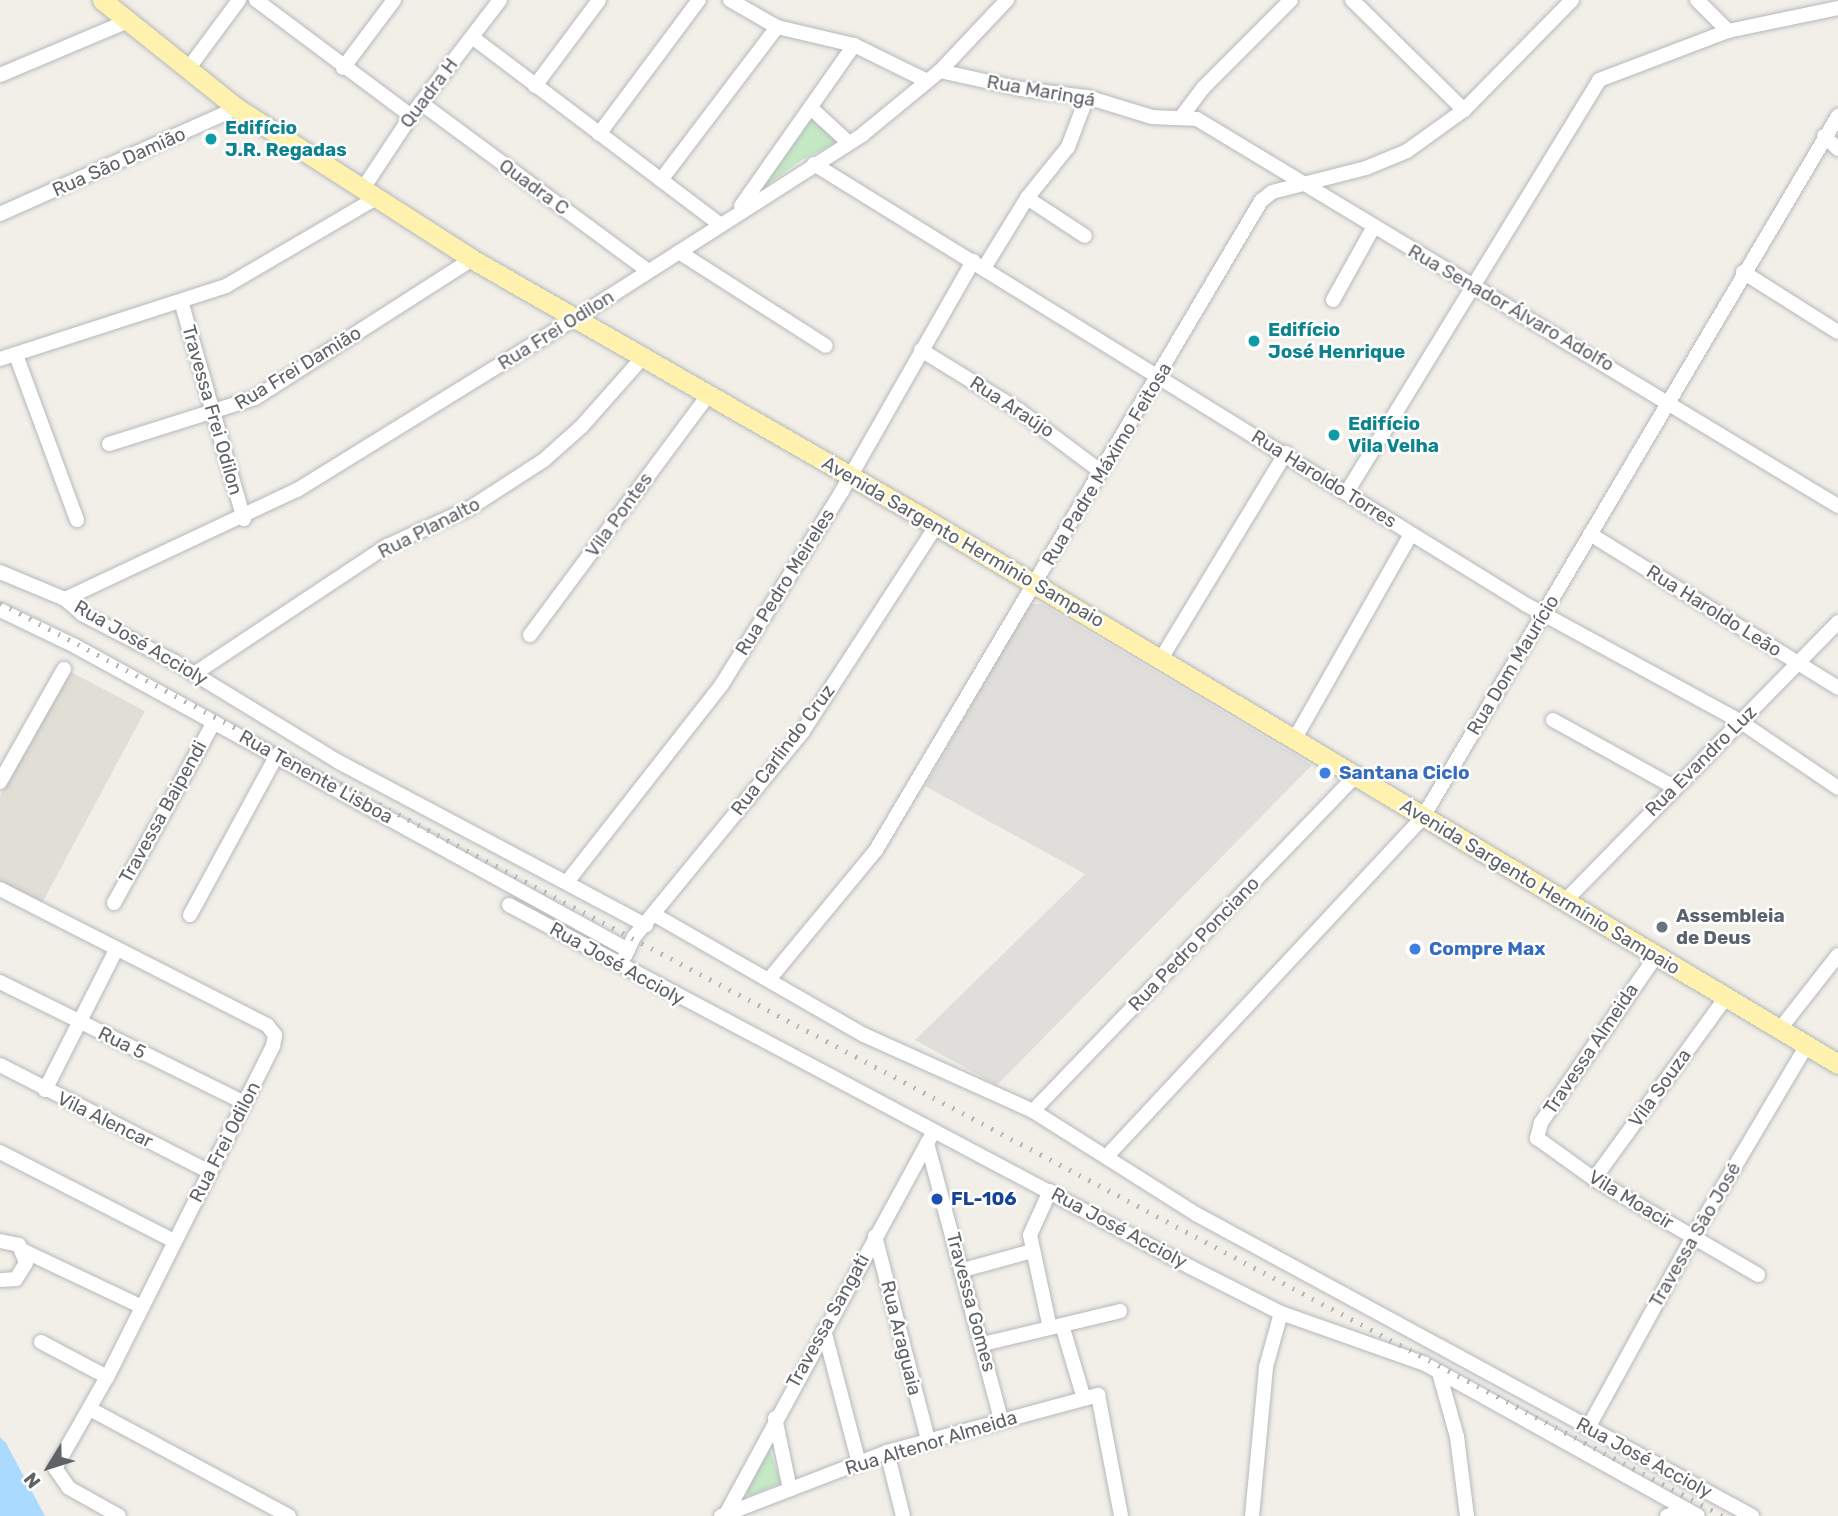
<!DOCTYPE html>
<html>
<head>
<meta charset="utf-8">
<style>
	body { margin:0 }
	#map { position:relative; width:1838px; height:1516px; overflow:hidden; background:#f1efe8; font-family:Rubik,sans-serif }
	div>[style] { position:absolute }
	.industrial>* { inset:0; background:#e0deda }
	.education>* { inset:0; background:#e1ded6 }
	.green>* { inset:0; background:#c5e8c5 }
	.water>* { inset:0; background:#aadaff }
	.roads { filter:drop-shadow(0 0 2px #b5b8bc) drop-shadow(0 0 2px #b5b8bc) }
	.minor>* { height:14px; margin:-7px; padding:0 7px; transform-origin:7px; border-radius:7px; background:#fff }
	.major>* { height:19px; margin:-9.5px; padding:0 9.5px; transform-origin:9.5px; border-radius:9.5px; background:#fff2af }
	.rail>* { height:4.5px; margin-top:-2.25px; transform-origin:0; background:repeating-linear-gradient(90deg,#b6b7b8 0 2px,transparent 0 11px) }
	.dots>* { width:19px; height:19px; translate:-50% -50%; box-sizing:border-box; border:4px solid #fff; border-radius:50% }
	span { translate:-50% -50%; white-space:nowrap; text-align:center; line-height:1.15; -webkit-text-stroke:5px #fff; paint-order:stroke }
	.street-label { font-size:19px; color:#5f6368 }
	.culture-label { font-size:19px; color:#0d838f; font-weight:700 }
	.left { translate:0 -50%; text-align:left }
	.shop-label { font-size:19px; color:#366cbe; font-weight:700 }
	.worship-label { font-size:19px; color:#5b616d; font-weight:700 }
	.transit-label { font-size:19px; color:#164399; font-weight:700 }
	.north { position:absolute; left:14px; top:1432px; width:70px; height:70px; -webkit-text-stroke:5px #fff; paint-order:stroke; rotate:232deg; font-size:19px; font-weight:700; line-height:28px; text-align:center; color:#5f6368 }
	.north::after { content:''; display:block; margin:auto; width:24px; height:32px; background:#5f6368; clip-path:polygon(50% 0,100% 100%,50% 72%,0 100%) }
</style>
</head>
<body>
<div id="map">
	<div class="industrial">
		<i style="clip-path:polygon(1029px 604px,1042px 604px,1312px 765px,997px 1085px,915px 1040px,1085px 874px,925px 786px)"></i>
	</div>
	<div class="education">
		<i style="clip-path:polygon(67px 670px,145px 711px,41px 905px,0 882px,0 796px)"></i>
	</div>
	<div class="green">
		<i style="clip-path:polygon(810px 117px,840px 141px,800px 161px,755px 194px)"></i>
		<i style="clip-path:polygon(769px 1447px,781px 1483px,749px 1496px,745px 1491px)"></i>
	</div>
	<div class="water">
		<i style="clip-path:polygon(0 1437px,6px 1443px,45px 1516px,0 1516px)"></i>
	</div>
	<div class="roads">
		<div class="minor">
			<i style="left:256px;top:0;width:194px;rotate:36.8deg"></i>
			<i style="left:730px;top:0;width:54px;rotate:29.9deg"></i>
			<i style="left:777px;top:27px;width:79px;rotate:13.2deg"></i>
			<i style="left:854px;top:45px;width:79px;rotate:26.2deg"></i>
			<i style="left:1352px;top:0;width:157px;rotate:44.5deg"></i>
			<i style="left:1697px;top:0;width:44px;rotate:45deg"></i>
			<i style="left:472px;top:37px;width:312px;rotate:37.1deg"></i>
			<i style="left:343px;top:68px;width:85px;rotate:-53.1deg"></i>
			<i style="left:188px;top:69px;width:86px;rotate:-53.5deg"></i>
			<i style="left:940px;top:71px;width:83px;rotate:12.5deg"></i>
			<i style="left:1021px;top:89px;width:66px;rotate:6.9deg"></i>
			<i style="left:1087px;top:97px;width:68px;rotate:17.1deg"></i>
			<i style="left:1152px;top:117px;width:45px;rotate:2.5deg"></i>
			<i style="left:1197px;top:119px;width:749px;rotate:31.12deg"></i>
			<i style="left:0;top:75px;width:139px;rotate:-22.9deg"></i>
			<i style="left:535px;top:86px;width:107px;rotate:-53.3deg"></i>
			<i style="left:421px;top:103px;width:282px;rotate:36.5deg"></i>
			<i style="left:812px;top:109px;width:50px;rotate:42.6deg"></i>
			<i style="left:1182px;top:116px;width:35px;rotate:-53deg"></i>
			<i style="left:1203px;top:88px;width:124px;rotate:-45deg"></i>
			<i style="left:599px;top:134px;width:167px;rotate:-53.3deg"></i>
			<i style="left:1824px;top:136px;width:19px;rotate:43deg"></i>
			<i style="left:814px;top:164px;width:836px;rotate:31.75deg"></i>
			<i style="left:1525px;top:604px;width:246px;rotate:28.6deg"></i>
			<i style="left:1741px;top:722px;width:117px;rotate:34.2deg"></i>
			<i style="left:661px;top:180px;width:192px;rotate:-52.8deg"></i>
			<i style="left:362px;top:190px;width:89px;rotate:-56.5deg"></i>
			<i style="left:411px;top:116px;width:146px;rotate:-52.5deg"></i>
			<i style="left:1027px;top:198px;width:69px;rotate:33.2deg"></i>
			<i style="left:741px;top:206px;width:197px;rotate:-54.9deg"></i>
			<i style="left:0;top:214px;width:260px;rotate:-24.1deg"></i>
			<i style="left:679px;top:252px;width:174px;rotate:32.6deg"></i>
			<i style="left:984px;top:268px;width:82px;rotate:-58.4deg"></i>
			<i style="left:1027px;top:198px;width:65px;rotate:-51.2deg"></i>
			<i style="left:1068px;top:147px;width:53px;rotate:-69.2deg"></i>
			<i style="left:1743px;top:272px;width:112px;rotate:32.3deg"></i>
			<i style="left:1333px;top:300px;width:82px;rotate:-60.9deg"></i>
			<i style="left:181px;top:301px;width:227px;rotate:73.9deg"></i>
			<i style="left:921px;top:350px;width:116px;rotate:31.6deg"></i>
			<i style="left:1020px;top:411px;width:99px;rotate:36.8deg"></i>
			<i style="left:16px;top:355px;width:176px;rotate:69.7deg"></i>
			<i style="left:0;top:359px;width:237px;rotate:-17.9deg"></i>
			<i style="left:226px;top:286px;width:176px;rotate:-30.4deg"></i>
			<i style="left:109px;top:444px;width:153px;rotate:-17.5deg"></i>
			<i style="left:255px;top:398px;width:258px;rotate:-32.6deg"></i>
			<i style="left:1347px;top:492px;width:483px;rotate:-58.5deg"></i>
			<i style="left:1599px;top:80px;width:138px;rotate:-20.8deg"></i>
			<i style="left:1728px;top:31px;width:112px;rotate:-11.8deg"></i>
			<i style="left:1590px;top:534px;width:292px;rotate:31.8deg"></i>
			<i style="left:0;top:572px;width:70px;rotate:22.6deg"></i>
			<i style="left:65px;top:599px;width:23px;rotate:41deg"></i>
			<i style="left:82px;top:614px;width:105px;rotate:27.3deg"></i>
			<i style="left:175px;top:662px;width:190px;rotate:31.4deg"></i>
			<i style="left:337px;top:761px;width:350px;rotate:28deg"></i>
			<i style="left:65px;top:599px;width:256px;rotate:-25.2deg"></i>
			<i style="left:297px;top:490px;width:328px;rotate:-31.7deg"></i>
			<i style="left:576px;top:318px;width:340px;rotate:-32.6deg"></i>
			<i style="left:862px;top:135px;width:101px;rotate:-39.4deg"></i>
			<i style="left:940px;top:71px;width:98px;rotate:-46.7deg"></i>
			<i style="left:0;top:610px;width:83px;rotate:25.6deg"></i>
			<i style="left:75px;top:646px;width:631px;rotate:28.8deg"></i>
			<i style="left:530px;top:635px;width:299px;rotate:-53.4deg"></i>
			<i style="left:1161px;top:659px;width:241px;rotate:-58.8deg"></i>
			<i style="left:194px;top:674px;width:232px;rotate:-33.6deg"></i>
			<i style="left:387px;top:546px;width:91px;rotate:-24.6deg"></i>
			<i style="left:470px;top:508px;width:88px;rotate:-33deg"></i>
			<i style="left:544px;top:460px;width:51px;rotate:-41.8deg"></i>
			<i style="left:582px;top:426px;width:92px;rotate:-48.5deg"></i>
			<i style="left:1553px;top:720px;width:138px;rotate:29deg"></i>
			<i style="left:1294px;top:740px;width:237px;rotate:-60.4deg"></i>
			<i style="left:0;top:782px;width:130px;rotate:-60.5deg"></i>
			<i style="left:567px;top:882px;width:251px;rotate:-51.9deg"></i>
			<i style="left:722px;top:684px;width:227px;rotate:-58.1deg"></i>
			<i style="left:842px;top:491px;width:265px;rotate:-60.3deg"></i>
			<i style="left:0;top:889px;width:300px;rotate:27deg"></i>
			<i style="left:267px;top:1025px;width:13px;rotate:51deg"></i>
			<i style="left:275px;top:1035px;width:11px;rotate:100deg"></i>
			<i style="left:273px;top:1046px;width:370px;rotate:116.6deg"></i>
			<i style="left:107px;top:1377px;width:105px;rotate:119.7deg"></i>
			<i style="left:55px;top:1468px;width:24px;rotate:55deg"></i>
			<i style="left:69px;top:1488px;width:57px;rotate:29.2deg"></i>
			<i style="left:1564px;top:902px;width:392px;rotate:-45.6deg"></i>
			<i style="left:114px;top:903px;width:207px;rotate:-61.1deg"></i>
			<i style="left:509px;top:905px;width:771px;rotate:27.99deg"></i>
			<i style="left:1190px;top:1267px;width:102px;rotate:26.8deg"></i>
			<i style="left:1281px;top:1313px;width:153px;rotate:19.5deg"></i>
			<i style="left:1425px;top:1364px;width:312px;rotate:29.1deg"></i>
			<i style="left:190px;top:915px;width:182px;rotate:-61.5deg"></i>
			<i style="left:655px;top:915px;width:241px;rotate:29.9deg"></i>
			<i style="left:864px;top:1035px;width:185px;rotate:24.2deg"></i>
			<i style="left:1033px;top:1111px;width:193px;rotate:32.3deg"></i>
			<i style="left:1196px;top:1214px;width:633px;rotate:28.51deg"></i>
			<i style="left:625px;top:956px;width:21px;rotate:-65deg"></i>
			<i style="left:634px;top:937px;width:266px;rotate:-50.6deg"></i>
			<i style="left:803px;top:731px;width:244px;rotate:-57deg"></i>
			<i style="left:1656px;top:956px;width:203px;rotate:124.6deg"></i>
			<i style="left:1541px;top:1123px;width:16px;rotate:105deg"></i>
			<i style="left:1537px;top:1138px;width:70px;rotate:35.7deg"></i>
			<i style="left:1594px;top:1179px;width:190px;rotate:30.3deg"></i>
			<i style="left:771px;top:977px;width:165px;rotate:-50.4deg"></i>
			<i style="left:876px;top:850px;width:755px;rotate:-59.32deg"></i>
			<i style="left:1261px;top:201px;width:14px;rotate:-39deg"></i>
			<i style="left:1272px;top:192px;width:97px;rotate:-14.3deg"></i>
			<i style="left:1366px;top:168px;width:44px;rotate:-22.5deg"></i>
			<i style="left:1407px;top:151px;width:70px;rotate:-35.7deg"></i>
			<i style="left:1464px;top:110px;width:154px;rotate:-45.5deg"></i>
			<i style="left:0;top:982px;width:273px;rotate:26.3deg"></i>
			<i style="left:1780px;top:1029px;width:94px;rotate:-51.9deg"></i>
			<i style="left:0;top:1065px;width:236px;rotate:27deg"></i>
			<i style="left:45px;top:1090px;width:157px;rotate:-63.1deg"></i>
			<i style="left:1033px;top:1111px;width:463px;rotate:-46.1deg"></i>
			<i style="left:927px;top:1143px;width:287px;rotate:75deg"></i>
			<i style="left:0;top:1152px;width:195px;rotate:27.1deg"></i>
			<i style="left:1108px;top:1155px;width:462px;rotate:-47deg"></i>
			<i style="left:1423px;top:817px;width:815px;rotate:-59.37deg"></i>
			<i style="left:1594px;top:1179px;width:225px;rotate:-54deg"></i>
			<i style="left:1050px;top:1191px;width:48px;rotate:114.4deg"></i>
			<i style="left:1030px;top:1235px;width:95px;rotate:77.9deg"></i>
			<i style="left:875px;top:1236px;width:211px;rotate:75.4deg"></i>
			<i style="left:0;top:1241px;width:19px;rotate:12deg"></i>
			<i style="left:19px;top:1245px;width:19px;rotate:69deg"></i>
			<i style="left:26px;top:1263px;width:19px;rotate:122deg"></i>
			<i style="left:16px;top:1279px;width:16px;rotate:176deg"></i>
			<i style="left:22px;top:1250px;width:133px;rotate:25.4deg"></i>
			<i style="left:963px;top:1270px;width:72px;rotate:-15.4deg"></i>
			<i style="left:1062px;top:1325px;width:77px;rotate:73.4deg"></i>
			<i style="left:824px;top:1330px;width:138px;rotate:75.3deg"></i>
			<i style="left:41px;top:1342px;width:75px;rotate:27.9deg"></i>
			<i style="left:983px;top:1344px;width:141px;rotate:-13.5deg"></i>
			<i style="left:1440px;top:1376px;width:63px;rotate:74.4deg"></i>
			<i style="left:1457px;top:1437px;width:80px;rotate:82.8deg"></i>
			<i style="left:90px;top:1409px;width:226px;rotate:28.3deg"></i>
			<i style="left:775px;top:1418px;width:73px;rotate:78.1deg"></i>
			<i style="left:1588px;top:1428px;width:218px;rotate:-61.2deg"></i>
			<i style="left:1693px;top:1237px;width:223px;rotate:-59.3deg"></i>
			<i style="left:887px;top:1452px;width:66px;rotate:76deg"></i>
			<i style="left:727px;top:1512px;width:431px;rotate:-61.5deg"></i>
			<i style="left:721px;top:1516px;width:178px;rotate:-21.1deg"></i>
			<i style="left:887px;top:1452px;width:219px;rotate:-15.1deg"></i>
			<i style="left:1098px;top:1395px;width:123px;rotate:79.2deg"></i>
			<i style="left:1252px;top:1516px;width:150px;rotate:-84.6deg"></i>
			<i style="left:1266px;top:1367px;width:56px;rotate:-74.5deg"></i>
			<i style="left:1667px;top:1516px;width:19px;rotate:-21deg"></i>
		</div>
		<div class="major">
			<i style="left:102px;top:0;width:173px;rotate:38.7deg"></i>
			<i style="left:237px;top:108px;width:279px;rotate:32.7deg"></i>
			<i style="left:472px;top:259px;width:519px;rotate:29.83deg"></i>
			<i style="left:922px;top:517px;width:1067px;rotate:30.84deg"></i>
		</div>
	</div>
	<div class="rail">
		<i style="left:0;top:603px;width:1950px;rotate:27.92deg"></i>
	</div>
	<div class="dots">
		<i style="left:211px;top:139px;background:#0f9aa8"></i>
		<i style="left:1254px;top:341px;background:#0f9aa8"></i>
		<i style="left:1334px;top:435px;background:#0f9aa8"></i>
		<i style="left:1325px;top:773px;background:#3f7fe0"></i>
		<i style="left:1662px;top:927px;background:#6b7280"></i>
		<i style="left:1415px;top:949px;background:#3f7fe0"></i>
		<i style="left:937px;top:1199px;background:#1a4fb4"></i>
	</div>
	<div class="street-label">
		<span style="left:1041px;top:91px;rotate:10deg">Rua Maringá</span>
		<span style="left:429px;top:93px;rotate:-53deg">Quadra H</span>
		<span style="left:119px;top:162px;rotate:-24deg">Rua São Damião</span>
		<span style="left:534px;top:187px;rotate:36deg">Quadra C</span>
		<span style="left:1511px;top:308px;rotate:30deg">Rua Senador Álvaro Adolfo</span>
		<span style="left:556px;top:330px;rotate:-32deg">Rua Frei Odilon</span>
		<span style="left:298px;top:368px;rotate:-31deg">Rua Frei Damião</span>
		<span style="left:1012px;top:407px;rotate:33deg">Rua Araújo</span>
		<span style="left:212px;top:410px;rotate:74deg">Travessa Frei Odilon</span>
		<span style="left:1107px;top:464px;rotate:-59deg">Rua Padre Máximo Feitosa</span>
		<span style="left:1324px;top:479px;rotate:32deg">Rua Haroldo Torres</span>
		<span style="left:619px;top:515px;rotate:-54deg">Vila Pontes</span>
		<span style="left:429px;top:528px;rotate:-27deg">Rua Planalto</span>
		<span style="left:963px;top:542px;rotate:30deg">Avenida Sargento Hermínio Sampaio</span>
		<span style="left:785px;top:582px;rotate:-58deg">Rua Pedro Meireles</span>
		<span style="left:1714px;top:611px;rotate:32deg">Rua Haroldo Leão</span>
		<span style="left:141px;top:643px;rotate:30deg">Rua José Accioly</span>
		<span style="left:1513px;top:665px;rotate:-59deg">Rua Dom Maurício</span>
		<span style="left:783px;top:750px;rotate:-53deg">Rua Carlindo Cruz</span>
		<span style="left:1701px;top:761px;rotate:-45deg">Rua Evandro Luz</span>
		<span style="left:316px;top:777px;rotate:29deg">Rua Tenente Lisboa</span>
		<span style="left:163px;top:812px;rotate:-61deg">Travessa Baipendi</span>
		<span style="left:1540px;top:887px;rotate:31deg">Avenida Sargento Hermínio Sampaio</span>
		<span style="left:1194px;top:944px;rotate:-46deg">Rua Pedro Ponciano</span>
		<span style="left:617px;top:964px;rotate:29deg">Rua José Accioly</span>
		<span style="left:122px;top:1043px;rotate:26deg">Rua 5</span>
		<span style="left:1591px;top:1049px;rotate:-56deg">Travessa Almeida</span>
		<span style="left:1660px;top:1088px;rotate:-54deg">Vila Souza</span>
		<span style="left:105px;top:1120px;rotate:26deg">Vila Alencar</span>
		<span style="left:225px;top:1142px;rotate:-63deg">Rua Frei Odilon</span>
		<span style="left:1631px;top:1200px;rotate:31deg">Vila Moacir</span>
		<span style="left:1119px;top:1228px;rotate:28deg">Rua José Accioly</span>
		<span style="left:1695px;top:1235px;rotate:-60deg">Travessa São José</span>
		<span style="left:971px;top:1302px;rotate:75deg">Travessa Gomes</span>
		<span style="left:828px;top:1321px;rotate:-61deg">Travessa Sangati</span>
		<span style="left:901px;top:1338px;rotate:76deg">Rua Araguaia</span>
		<span style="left:931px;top:1443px;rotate:-17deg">Rua Altenor Almeida</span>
		<span style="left:1644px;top:1458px;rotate:28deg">Rua José Accioly</span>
	</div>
	<div class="culture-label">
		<span class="left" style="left:225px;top:139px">Edifício<br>J.R. Regadas</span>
		<span class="left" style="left:1268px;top:341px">Edifício<br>José Henrique</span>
		<span class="left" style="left:1348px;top:435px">Edifício<br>Vila Velha</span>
	</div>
	<div class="shop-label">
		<span class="left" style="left:1339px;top:773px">Santana Ciclo</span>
		<span class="left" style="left:1429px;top:949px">Compre Max</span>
	</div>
	<div class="worship-label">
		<span class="left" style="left:1676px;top:927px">Assembleia<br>de Deus</span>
	</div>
	<div class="transit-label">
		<span class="left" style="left:951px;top:1199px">FL-106</span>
	</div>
	<div class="north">N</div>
</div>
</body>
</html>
